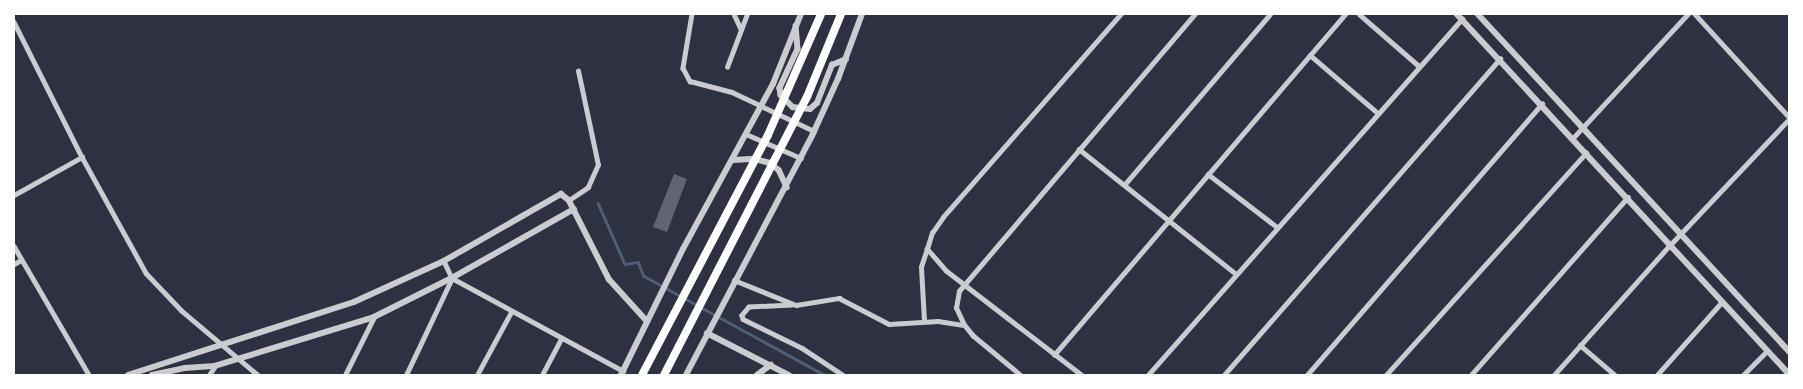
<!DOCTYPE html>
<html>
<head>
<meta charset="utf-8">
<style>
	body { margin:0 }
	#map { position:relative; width:1803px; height:389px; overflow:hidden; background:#2d3142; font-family:"Alegreya Sans",sans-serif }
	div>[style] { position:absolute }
	.stream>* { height:2.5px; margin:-1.25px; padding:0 1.25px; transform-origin:1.25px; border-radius:1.25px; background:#4f5d75 }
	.building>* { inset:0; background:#626471 }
	.minor>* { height:4.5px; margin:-2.25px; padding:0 2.25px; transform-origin:2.25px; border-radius:2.25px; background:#caccd0 }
	.tertiary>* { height:5.5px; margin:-2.75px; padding:0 2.75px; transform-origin:2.75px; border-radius:2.75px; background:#caccd0 }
	.primary>* { height:8px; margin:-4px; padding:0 4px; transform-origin:4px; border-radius:4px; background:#fff }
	span { translate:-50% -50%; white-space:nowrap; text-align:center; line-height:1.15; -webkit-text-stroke:4px #fff; paint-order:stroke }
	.frame { position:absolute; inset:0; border:15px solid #fff; pointer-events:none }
</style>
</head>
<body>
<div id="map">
	<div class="stream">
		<i style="left:598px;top:203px;width:67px;rotate:66.1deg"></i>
		<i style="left:625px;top:264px;width:13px;rotate:-9deg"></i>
		<i style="left:638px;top:262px;width:15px;rotate:67deg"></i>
		<i style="left:644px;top:276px;width:206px;rotate:28.7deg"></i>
	</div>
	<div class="building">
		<i style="clip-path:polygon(674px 174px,687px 179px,667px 232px,653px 227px)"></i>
	</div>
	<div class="minor">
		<i style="left:692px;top:14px;width:55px;rotate:99.5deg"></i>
		<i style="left:683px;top:68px;width:15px;rotate:62deg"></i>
		<i style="left:690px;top:81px;width:43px;rotate:14.7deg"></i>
		<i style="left:732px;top:92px;width:91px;rotate:25.4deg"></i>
		<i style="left:734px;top:14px;width:17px;rotate:65deg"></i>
		<i style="left:1359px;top:14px;width:79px;rotate:40.9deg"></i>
		<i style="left:1695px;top:14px;width:139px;rotate:47.6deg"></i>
		<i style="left:14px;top:22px;width:151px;rotate:63.3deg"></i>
		<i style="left:82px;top:157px;width:132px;rotate:61.1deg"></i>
		<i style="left:146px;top:273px;width:52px;rotate:46.5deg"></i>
		<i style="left:182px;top:311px;width:99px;rotate:40.1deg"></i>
		<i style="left:1310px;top:55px;width:89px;rotate:40.5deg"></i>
		<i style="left:727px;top:67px;width:57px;rotate:-69.3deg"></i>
		<i style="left:746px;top:134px;width:60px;rotate:23.6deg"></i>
		<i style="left:1573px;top:138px;width:169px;rotate:-47.2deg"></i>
		<i style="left:1079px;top:149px;width:201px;rotate:38.5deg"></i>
		<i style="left:1208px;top:174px;width:87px;rotate:37.5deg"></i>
		<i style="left:1125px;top:184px;width:223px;rotate:-49.5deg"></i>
		<i style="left:14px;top:195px;width:78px;rotate:-29.2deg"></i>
		<i style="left:569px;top:200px;width:23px;rotate:-34deg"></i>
		<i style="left:588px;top:187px;width:24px;rotate:-66deg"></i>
		<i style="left:598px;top:165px;width:96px;rotate:-102deg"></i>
		<i style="left:14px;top:246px;width:149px;rotate:59.8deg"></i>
		<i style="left:444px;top:261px;width:19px;rotate:65deg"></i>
		<i style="left:14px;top:264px;width:8px;rotate:-30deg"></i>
		<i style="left:452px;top:278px;width:195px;rotate:28.5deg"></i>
		<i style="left:734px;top:280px;width:67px;rotate:22deg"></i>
		<i style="left:796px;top:305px;width:44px;rotate:-9.2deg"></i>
		<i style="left:839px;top:298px;width:56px;rotate:27.5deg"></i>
		<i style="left:889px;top:324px;width:49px;rotate:-3.5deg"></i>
		<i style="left:938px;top:321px;width:26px;rotate:9deg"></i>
		<i style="left:792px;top:305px;width:43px;rotate:177.3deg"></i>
		<i style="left:749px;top:307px;width:11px;rotate:131deg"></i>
		<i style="left:742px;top:315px;width:4px;rotate:76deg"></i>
		<i style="left:743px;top:319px;width:66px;rotate:26.2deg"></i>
		<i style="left:802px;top:348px;width:49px;rotate:33.4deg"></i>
		<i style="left:924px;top:321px;width:54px;rotate:-93.2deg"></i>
		<i style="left:921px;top:267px;width:19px;rotate:-72deg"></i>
		<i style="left:1580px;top:345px;width:46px;rotate:40.6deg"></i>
		<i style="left:1054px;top:355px;width:448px;rotate:-49.5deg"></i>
		<i style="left:209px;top:375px;width:11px;rotate:-56deg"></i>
		<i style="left:345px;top:375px;width:65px;rotate:-63.4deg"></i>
		<i style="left:406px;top:375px;width:107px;rotate:-64.6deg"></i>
		<i style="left:477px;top:375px;width:72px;rotate:-61.6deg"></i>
		<i style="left:542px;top:375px;width:41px;rotate:-62.2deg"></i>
		<i style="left:1020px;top:375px;width:61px;rotate:-140.3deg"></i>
		<i style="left:973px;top:336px;width:14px;rotate:-129deg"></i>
		<i style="left:964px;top:325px;width:19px;rotate:-115deg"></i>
		<i style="left:956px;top:308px;width:17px;rotate:-80deg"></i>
		<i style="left:959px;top:291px;width:364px;rotate:-49.6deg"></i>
		<i style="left:1081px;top:375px;width:170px;rotate:-142.4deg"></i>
		<i style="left:946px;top:271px;width:29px;rotate:-131deg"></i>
		<i style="left:927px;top:249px;width:17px;rotate:-73deg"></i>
		<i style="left:932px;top:233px;width:19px;rotate:-55deg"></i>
		<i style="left:943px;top:217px;width:270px;rotate:-48.8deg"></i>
		<i style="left:1148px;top:375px;width:475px;rotate:-48.6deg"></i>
		<i style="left:1224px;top:375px;width:420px;rotate:-48.9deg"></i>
		<i style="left:1307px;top:375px;width:359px;rotate:-49.1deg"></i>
		<i style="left:1386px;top:375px;width:299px;rotate:-48deg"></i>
		<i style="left:1471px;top:375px;width:237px;rotate:-48.6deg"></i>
		<i style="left:1554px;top:375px;width:174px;rotate:-48.3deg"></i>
		<i style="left:1670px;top:245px;width:173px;rotate:-46.6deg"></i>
		<i style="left:1657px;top:375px;width:96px;rotate:-48.4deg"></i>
		<i style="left:1743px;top:375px;width:34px;rotate:-45deg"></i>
	</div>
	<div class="tertiary">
		<i style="left:1457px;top:14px;width:490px;rotate:47.3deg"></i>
		<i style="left:1478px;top:14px;width:459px;rotate:47.3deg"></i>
		<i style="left:796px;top:26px;width:23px;rotate:85deg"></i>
		<i style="left:798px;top:49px;width:43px;rotate:114.8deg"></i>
		<i style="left:780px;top:88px;width:7px;rotate:82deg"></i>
		<i style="left:781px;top:95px;width:17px;rotate:45deg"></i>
		<i style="left:793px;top:107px;width:17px;rotate:7deg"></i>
		<i style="left:810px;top:109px;width:9px;rotate:-41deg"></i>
		<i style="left:817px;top:103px;width:41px;rotate:-68.5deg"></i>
		<i style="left:832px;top:65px;width:15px;rotate:-23deg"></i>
		<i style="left:733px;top:160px;width:22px;rotate:-3deg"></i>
		<i style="left:755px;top:159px;width:16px;rotate:15deg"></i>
		<i style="left:770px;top:163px;width:11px;rotate:38deg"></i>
		<i style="left:779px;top:170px;width:19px;rotate:65deg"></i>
		<i style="left:707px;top:333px;width:92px;rotate:27.1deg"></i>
		<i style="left:128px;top:375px;width:237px;rotate:-17.9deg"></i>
		<i style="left:354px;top:302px;width:99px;rotate:-24.5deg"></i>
		<i style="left:444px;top:261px;width:135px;rotate:-29.8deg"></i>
		<i style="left:561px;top:194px;width:10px;rotate:37deg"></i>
		<i style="left:569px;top:200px;width:89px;rotate:63.1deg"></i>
		<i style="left:609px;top:279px;width:57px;rotate:47.9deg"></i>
		<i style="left:152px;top:375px;width:34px;rotate:-12deg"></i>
		<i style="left:185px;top:368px;width:30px;rotate:-4deg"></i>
		<i style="left:215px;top:366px;width:166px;rotate:-17.1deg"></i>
		<i style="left:374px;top:317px;width:87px;rotate:-26.6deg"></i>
		<i style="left:452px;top:278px;width:140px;rotate:-29.5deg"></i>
		<i style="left:621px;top:375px;width:140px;rotate:-63.8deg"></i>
		<i style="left:683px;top:249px;width:188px;rotate:-61.4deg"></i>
		<i style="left:773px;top:84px;width:75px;rotate:-68.2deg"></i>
		<i style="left:686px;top:375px;width:270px;rotate:-62.2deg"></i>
		<i style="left:812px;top:136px;width:63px;rotate:-65.5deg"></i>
		<i style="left:838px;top:79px;width:69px;rotate:-69.7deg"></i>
		<i style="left:757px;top:375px;width:17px;rotate:-36deg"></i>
	</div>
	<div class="primary">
		<i style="left:642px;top:375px;width:271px;rotate:-62.3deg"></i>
		<i style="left:768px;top:135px;width:132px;rotate:-66.3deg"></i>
		<i style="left:664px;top:375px;width:313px;rotate:-62.8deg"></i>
		<i style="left:807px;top:97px;width:90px;rotate:-67.7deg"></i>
	</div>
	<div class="frame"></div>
</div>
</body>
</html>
